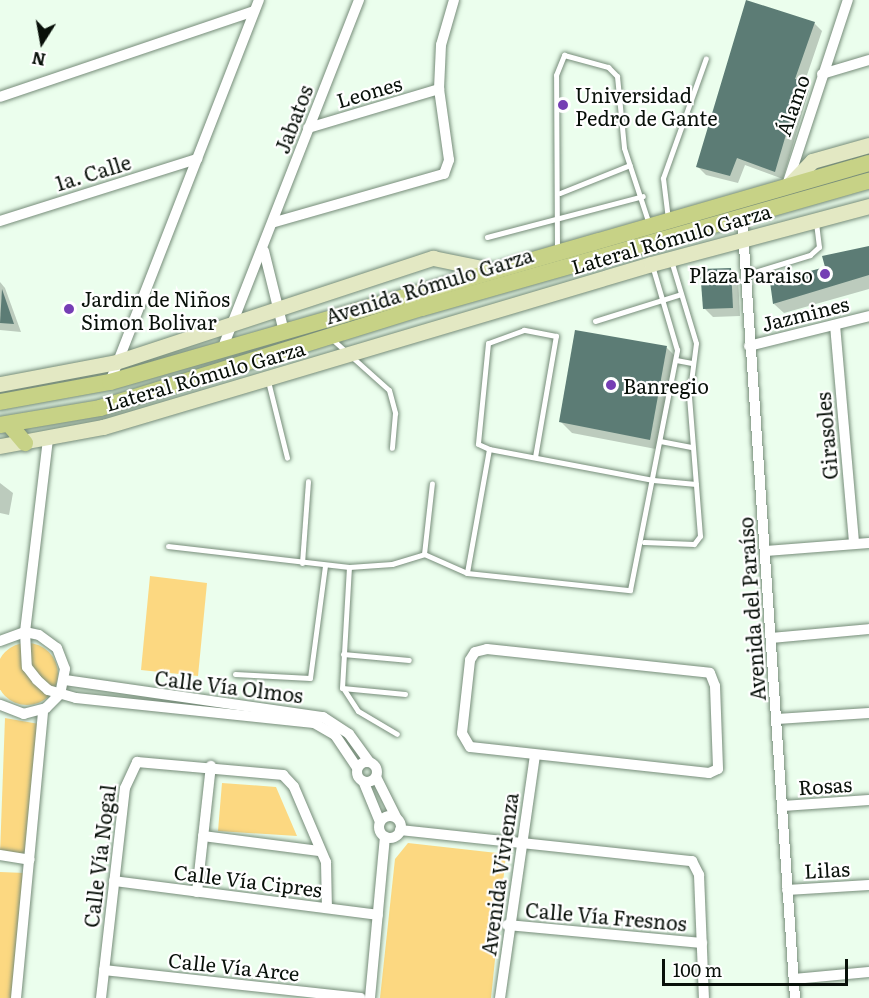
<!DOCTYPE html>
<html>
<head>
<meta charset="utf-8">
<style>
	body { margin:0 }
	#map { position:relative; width:869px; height:998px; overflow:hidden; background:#ebfeed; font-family:Literata,serif }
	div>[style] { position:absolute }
	.green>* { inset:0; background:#fcd881 }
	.round { border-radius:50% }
	.shadow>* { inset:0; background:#0003 }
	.building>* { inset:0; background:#5c7c75 }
	.roads { filter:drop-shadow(0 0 2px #768c79) drop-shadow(0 0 2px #768c79) }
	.lane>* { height:5px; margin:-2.5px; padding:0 2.5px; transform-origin:2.5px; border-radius:2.5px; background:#fff }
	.street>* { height:10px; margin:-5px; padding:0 5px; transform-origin:5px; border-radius:5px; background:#fff }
	.street>.ring { margin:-5px; padding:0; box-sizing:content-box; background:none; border:10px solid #fff; border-radius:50% }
	.secondary>* { height:15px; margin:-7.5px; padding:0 7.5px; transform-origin:7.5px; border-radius:7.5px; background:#e3e8c3 }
	.primary>* { height:16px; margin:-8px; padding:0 8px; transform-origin:8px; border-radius:8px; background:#c7d286 }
	.dots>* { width:16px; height:16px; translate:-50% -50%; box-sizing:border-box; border:3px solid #fff; border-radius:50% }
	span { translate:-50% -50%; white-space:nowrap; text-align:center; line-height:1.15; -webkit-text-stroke:4.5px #fff; paint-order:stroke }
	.street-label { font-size:20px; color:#081009 }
	.poi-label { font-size:20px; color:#081009 }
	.left { translate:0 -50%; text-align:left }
	.right { translate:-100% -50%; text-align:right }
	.north { position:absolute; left:12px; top:12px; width:60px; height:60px; -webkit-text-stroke:4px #fff; paint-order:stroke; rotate:191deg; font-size:16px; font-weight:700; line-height:24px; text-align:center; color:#081009 }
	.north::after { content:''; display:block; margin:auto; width:21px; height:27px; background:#081009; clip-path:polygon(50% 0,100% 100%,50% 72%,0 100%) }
	.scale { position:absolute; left:662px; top:959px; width:186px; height:27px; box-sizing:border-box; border:3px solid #081009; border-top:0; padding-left:8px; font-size:18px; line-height:21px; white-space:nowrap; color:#081009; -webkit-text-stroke:4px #fff; paint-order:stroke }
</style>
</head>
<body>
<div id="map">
	<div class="green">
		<i style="clip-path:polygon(150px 576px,207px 583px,198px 676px,141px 670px)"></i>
		<i class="round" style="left:-4px;top:643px;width:62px;height:62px"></i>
		<i style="clip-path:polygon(5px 718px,39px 724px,25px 857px,0 854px)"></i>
		<i style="clip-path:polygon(222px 783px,276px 787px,297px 836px,218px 831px)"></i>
		<i style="clip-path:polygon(408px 843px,506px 854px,491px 998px,380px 998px,395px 859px)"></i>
		<i style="clip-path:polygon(0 872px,25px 873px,12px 998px,0 998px)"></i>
	</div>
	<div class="shadow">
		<i style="clip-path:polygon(814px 23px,822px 31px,804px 84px,809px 90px,783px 179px,745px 165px,738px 183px,706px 175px,698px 167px)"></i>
		<i style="clip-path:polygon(869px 247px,869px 289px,784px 313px,774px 304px)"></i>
		<i style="clip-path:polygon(730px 269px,738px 277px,740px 316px,713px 317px,705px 309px)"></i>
		<i style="clip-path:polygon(0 282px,5px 288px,21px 332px,0 330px)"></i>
		<i style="clip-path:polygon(577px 332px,667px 348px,678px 359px,661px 450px,572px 433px,561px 422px)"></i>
		<i style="clip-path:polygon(0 483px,13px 493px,9px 515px,0 513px)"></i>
	</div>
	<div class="building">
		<i style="clip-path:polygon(746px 0,815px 22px,795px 79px,802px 80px,775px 172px,737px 158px,730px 176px,696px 167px)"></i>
		<i style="clip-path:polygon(869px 246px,869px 275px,773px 304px,770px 282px,825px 267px,822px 256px)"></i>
		<i style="clip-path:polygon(731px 268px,733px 308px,703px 309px,700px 269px)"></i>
		<i style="clip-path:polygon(2px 289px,14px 324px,0 323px)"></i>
		<i style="clip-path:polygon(575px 330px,667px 346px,650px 440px,559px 422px)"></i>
	</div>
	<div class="roads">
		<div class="lane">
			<i style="left:560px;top:193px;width:75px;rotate:-21.8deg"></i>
			<i style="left:668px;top:219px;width:41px;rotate:-97deg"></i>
			<i style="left:663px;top:178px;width:127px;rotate:-70.3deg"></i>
			<i style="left:487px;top:237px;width:161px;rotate:-14.7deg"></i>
			<i style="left:557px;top:249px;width:174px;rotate:-90.3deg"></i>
			<i style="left:556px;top:75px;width:22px;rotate:-68deg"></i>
			<i style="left:564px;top:55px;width:46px;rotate:15.3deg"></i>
			<i style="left:608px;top:67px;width:13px;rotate:45deg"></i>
			<i style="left:617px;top:76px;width:72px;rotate:84.4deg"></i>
			<i style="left:624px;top:148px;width:80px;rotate:71.8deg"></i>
			<i style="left:745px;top:275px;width:68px;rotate:-17.1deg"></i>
			<i style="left:810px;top:255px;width:12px;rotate:-42deg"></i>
			<i style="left:819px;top:247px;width:26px;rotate:-97deg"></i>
			<i style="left:595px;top:321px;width:90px;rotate:-17.4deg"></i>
			<i style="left:333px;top:340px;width:75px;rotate:41.8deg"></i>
			<i style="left:389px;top:390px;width:24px;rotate:75deg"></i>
			<i style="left:395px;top:413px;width:35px;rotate:95deg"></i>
			<i style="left:676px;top:360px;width:16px;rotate:11deg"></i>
			<i style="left:268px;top:381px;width:79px;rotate:76.1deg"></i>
			<i style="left:660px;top:441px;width:33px;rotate:11deg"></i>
			<i style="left:489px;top:449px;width:126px;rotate:100.1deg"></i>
			<i style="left:467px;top:573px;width:164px;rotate:6deg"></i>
			<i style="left:630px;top:590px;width:245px;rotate:-78.9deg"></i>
			<i style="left:677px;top:350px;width:89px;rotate:-106.4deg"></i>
			<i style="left:535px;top:457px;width:123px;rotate:-80.2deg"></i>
			<i style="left:556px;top:336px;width:33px;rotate:-169deg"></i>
			<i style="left:524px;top:330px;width:38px;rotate:160deg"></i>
			<i style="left:488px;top:343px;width:101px;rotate:95.7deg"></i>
			<i style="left:478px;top:444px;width:12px;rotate:24deg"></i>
			<i style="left:489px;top:449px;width:167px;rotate:10.7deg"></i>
			<i style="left:653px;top:480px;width:43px;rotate:5.3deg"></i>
			<i style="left:644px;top:542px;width:50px;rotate:2.3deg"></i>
			<i style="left:694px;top:544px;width:10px;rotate:-53deg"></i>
			<i style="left:700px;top:536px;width:139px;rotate:-94.5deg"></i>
			<i style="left:689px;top:397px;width:54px;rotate:-82.6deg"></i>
			<i style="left:696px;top:343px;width:87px;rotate:-106.8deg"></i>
			<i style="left:168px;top:546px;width:182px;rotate:6.6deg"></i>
			<i style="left:424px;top:554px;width:71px;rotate:-83.6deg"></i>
			<i style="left:302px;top:563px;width:82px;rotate:-85.8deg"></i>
			<i style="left:343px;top:654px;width:66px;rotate:5.2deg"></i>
			<i style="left:235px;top:674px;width:75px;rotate:3.1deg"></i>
			<i style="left:310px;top:678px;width:113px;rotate:-82.4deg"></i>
			<i style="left:343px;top:688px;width:27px;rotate:57deg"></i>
			<i style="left:358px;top:711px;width:45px;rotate:30.5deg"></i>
			<i style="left:405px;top:694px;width:63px;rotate:-174.6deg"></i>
			<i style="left:342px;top:688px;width:121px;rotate:-86.7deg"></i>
			<i style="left:349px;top:567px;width:43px;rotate:-4deg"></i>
			<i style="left:392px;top:564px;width:34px;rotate:-17deg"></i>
			<i style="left:424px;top:554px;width:47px;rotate:23.8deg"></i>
		</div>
		<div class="street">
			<i style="left:822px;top:74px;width:49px;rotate:-16.6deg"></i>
			<i style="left:0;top:97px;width:268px;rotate:-18.7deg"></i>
			<i style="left:308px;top:128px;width:137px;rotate:-16.6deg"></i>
			<i style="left:787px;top:185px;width:195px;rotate:-71.8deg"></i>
			<i style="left:742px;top:217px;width:783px;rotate:86.12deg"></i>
			<i style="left:0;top:221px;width:207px;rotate:-17.5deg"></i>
			<i style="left:275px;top:222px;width:176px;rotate:-15.9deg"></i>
			<i style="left:444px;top:174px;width:15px;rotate:-70deg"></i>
			<i style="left:449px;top:160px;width:72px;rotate:-98deg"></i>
			<i style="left:439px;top:89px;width:44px;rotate:-87.4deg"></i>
			<i style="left:441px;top:45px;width:47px;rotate:-73.9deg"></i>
			<i style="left:264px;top:251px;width:79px;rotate:76.1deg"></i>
			<i style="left:835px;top:325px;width:219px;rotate:85deg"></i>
			<i style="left:749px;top:346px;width:124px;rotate:-14deg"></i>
			<i style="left:223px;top:347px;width:373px;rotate:-68.6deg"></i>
			<i style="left:110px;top:382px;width:410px;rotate:-68.7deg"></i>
			<i style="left:48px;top:439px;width:194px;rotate:96.8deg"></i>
			<i style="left:25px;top:632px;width:35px;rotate:87deg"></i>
			<i style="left:27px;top:667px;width:16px;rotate:52deg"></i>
			<i style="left:37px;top:680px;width:15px;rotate:42deg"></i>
			<i style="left:48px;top:690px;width:29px;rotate:16deg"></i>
			<i style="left:76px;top:698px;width:239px;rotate:6deg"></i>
			<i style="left:314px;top:723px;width:24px;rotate:30deg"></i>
			<i style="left:335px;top:735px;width:40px;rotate:56deg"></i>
			<i style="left:766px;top:551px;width:103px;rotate:-4.4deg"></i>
			<i style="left:771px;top:638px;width:98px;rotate:-5.2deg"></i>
			<i style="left:0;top:641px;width:27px;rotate:-20deg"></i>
			<i style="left:25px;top:632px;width:14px;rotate:12deg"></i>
			<i style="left:39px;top:635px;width:22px;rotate:36deg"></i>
			<i style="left:57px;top:648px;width:22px;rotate:69deg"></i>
			<i style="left:65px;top:669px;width:25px;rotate:101deg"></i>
			<i style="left:60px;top:694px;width:20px;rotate:135deg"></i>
			<i style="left:46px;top:708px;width:23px;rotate:165deg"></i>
			<i style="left:24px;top:714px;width:26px;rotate:-159deg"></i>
			<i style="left:487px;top:649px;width:224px;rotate:6.1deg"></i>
			<i style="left:710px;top:673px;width:14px;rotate:69deg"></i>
			<i style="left:715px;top:686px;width:83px;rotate:87.9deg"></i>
			<i style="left:718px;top:769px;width:10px;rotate:156deg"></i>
			<i style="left:709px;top:773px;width:240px;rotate:-173.8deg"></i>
			<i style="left:470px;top:747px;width:16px;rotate:-120deg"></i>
			<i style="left:462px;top:733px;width:73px;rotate:-83.7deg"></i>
			<i style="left:470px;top:660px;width:9px;rotate:-58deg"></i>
			<i style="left:475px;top:652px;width:12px;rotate:-14deg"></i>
			<i style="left:65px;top:680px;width:261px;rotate:8.2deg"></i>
			<i style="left:323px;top:717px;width:31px;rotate:33deg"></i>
			<i style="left:349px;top:734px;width:34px;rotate:54deg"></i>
			<i style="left:777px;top:719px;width:92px;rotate:-3.7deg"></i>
			<i class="ring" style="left:357px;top:762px;width:10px;height:10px"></i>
			<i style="left:376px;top:777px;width:45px;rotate:63.4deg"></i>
			<i style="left:364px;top:783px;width:42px;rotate:67.7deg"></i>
			<i style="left:783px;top:806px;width:86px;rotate:-4deg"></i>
			<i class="ring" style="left:379px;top:816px;width:12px;height:12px"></i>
			<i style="left:400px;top:830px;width:294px;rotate:6.1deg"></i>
			<i style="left:692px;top:861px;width:16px;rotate:63deg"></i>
			<i style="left:699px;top:875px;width:123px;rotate:87.7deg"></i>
			<i style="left:203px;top:836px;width:117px;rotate:7.4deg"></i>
			<i style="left:0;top:855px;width:30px;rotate:9deg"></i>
			<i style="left:114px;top:881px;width:266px;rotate:7.3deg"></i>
			<i style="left:787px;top:890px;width:82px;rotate:-3.5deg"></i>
			<i style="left:197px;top:892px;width:127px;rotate:-83.7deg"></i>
			<i style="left:507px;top:925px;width:196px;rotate:5.3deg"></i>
			<i style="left:104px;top:970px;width:258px;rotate:6.2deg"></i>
			<i style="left:794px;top:979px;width:75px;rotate:-5.3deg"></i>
			<i style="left:16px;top:998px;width:289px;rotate:-84.6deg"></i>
			<i style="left:101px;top:998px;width:211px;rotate:-83.5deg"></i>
			<i style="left:125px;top:788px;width:29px;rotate:-65deg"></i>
			<i style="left:137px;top:762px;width:147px;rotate:5.1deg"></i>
			<i style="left:283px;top:775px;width:16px;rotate:47deg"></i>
			<i style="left:294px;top:787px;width:82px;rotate:66.9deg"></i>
			<i style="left:326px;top:862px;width:46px;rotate:88.8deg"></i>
			<i style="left:370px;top:998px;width:162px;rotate:-84.7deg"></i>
			<i style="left:500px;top:998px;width:245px;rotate:-81.8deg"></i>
		</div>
		<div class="secondary">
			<i style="left:790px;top:184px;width:32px;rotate:-46deg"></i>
			<i style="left:812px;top:161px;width:59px;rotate:-15.7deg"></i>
			<i style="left:0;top:384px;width:118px;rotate:-10.7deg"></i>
			<i style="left:116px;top:362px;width:334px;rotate:-18.2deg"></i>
			<i style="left:433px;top:258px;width:59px;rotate:11.7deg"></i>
			<i style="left:0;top:446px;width:105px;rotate:-10.5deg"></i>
			<i style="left:103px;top:427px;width:572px;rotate:-16.56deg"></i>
			<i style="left:651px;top:264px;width:226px;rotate:-14.9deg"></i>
		</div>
		<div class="primary">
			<i style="left:0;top:402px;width:112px;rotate:-10.3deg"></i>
			<i style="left:110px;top:382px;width:790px;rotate:-16.09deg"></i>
			<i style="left:9px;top:424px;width:25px;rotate:50deg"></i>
			<i style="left:0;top:425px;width:101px;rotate:-9.6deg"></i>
			<i style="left:100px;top:408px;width:337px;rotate:-17.3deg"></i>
			<i style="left:422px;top:308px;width:465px;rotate:-15.9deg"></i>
		</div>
	</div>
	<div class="dots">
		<i style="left:563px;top:105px;background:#753eb4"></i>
		<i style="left:825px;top:274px;background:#753eb4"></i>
		<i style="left:69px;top:309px;background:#753eb4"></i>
		<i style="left:611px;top:385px;background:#753eb4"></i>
	</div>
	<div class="street-label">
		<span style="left:369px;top:91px;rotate:-16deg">Leones</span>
		<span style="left:792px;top:105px;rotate:-71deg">Álamo</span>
		<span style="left:293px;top:119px;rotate:-69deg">Jabatos</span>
		<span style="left:93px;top:172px;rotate:-17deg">1a. Calle</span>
		<span style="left:671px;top:238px;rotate:-16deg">Lateral Rómulo Garza</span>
		<span style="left:429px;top:285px;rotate:-17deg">Avenida Rómulo Garza</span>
		<span style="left:805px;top:313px;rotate:-14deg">Jazmines</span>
		<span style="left:205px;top:375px;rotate:-16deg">Lateral Rómulo Garza</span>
		<span style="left:826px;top:436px;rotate:-95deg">Girasoles</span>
		<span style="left:751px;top:609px;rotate:-94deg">Avenida del Paraíso</span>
		<span style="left:229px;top:686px;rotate:7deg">Calle Vía Olmos</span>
		<span style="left:825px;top:785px;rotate:-4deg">Rosas</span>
		<span style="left:99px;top:856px;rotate:-83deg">Calle Vía Nogal</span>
		<span style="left:827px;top:869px;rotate:-3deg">Lilas</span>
		<span style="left:499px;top:874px;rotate:-82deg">Avenida Vivienza</span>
		<span style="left:248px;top:880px;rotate:7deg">Calle Vía Cipres</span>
		<span style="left:606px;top:916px;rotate:5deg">Calle Vía Fresnos</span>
		<span style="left:234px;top:966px;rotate:6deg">Calle Vía Arce</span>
	</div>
	<div class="poi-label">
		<span class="left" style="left:575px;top:106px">Universidad<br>Pedro de Gante</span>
		<span class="right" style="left:813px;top:274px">Plaza Paraiso</span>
		<span class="left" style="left:81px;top:310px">Jardin de Niños<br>Simon Bolivar</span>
		<span class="left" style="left:623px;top:385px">Banregio</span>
	</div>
	<div class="north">N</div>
	<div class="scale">100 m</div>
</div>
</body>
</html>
